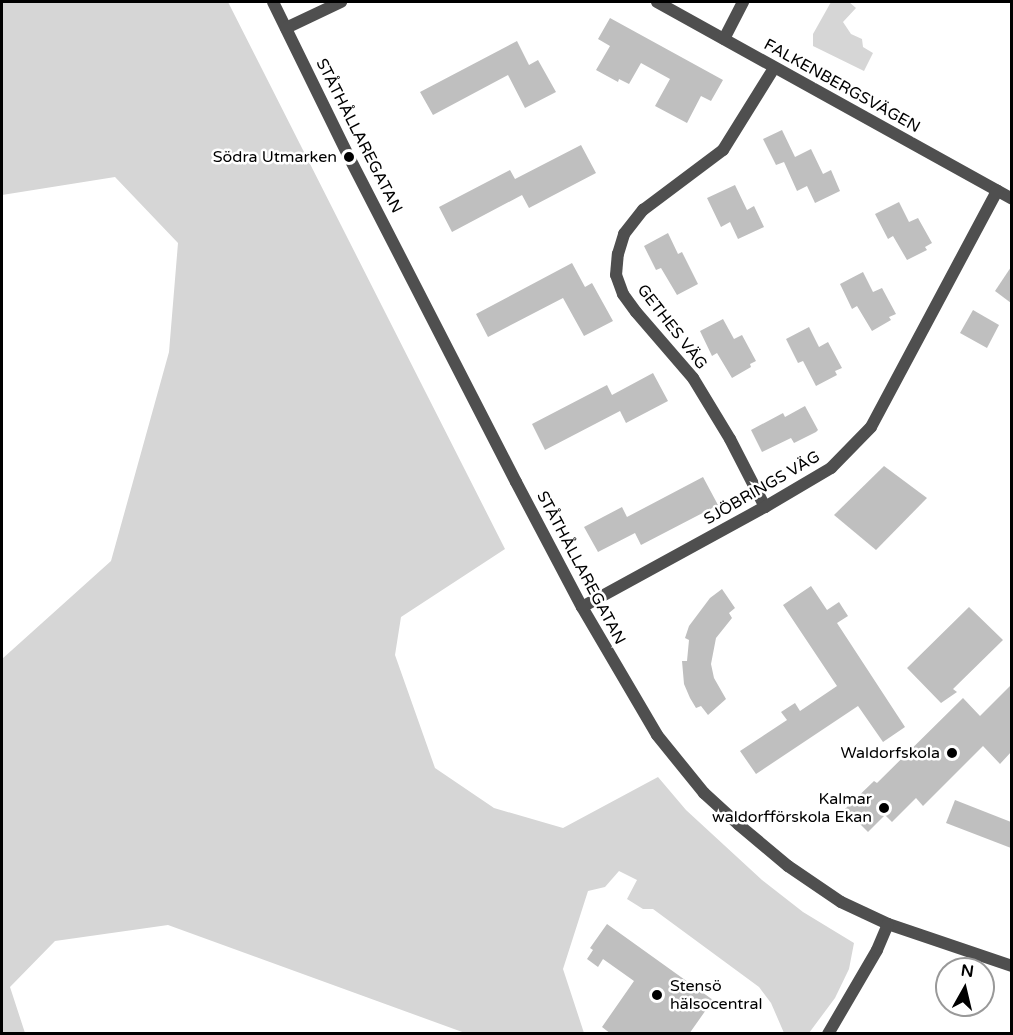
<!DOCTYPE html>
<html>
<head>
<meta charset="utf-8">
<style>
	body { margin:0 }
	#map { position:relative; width:1013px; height:1035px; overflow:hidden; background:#fff; font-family:"Varela Round",sans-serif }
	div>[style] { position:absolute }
	.green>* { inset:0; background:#d6d6d6 }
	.building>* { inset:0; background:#bfbfbf }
	.minor>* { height:12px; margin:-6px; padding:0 6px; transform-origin:6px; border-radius:6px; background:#4f4f4f }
	.dots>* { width:16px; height:16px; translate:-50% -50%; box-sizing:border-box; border:3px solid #fff; border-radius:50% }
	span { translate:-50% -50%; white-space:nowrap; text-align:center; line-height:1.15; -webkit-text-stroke:5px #fff; paint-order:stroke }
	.street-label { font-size:16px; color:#000 }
	.poi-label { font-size:16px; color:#000 }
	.right { translate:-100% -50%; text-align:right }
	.left { translate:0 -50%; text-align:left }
	.frame { position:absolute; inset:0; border:3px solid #000; pointer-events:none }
	.north { position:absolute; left:935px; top:957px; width:60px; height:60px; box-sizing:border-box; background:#fff; border:2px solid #999; border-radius:50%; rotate:8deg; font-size:16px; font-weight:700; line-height:24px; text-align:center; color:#000 }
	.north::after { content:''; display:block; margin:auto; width:21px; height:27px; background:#000; clip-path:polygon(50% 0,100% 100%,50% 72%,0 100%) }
</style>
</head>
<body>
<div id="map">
	<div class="green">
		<i style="clip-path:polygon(2px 2px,228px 2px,505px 549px,401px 617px,395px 655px,435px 768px,494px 808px,563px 828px,658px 777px,686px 810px,762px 880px,803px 912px,854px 943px,849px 969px,835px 998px,809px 1033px,784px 1033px,771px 1003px,759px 987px,653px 909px,643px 909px,627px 899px,637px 880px,619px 871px,605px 887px,588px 891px,563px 969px,584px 1033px,465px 1033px,168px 925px,55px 941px,10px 987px,25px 1033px,2px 1033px,2px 659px,111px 561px,169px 352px,178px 243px,115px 177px,2px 195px)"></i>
		<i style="clip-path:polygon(831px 2px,849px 2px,856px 8px,843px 22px,851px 34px,862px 39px,863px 47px,873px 53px,864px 71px,813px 46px,813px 34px)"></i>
	</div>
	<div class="building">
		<i style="clip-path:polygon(610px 18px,723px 80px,711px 101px,701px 96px,687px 123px,655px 106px,670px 79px,641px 63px,629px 84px,619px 79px,618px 82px,596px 70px,610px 46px,598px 39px)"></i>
		<i style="clip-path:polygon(517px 41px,529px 65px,538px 60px,556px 92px,525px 108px,508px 75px,433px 115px,420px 92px)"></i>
		<i style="clip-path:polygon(782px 130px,795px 157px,811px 149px,823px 174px,831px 170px,840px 191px,815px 203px,807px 186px,797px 191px,784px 162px,776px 165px,763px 139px)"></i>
		<i style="clip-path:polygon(581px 145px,596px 173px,529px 208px,522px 195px,452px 232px,439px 207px,510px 170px,515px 179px)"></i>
		<i style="clip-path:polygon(735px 185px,747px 210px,754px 206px,764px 227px,738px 239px,730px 222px,721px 227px,707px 198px)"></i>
		<i style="clip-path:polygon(899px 202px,909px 222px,918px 218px,932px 243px,925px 247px,927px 250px,907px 260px,893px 236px,888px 239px,875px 214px)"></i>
		<i style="clip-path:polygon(668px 233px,678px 254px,682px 252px,698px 284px,677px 295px,661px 268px,656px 270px,644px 246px)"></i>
		<i style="clip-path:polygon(572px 263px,585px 287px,592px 283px,613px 321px,584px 336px,563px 298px,488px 337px,476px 314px)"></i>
		<i style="clip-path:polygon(1011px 267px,1011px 303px,995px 291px)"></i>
		<i style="clip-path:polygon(863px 272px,873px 292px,882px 288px,896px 314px,889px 317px,891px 320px,872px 331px,857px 306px,852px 309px,840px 284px)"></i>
		<i style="clip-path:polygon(973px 310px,999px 325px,987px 348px,960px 333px)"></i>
		<i style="clip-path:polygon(723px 319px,734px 339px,742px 335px,756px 361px,750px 364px,751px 367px,732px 378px,717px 353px,712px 356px,700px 331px)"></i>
		<i style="clip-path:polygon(809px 327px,819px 347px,828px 342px,842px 368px,835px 371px,837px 375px,816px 386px,803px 361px,798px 363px,786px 339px)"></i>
		<i style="clip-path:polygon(653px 373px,668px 401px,626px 423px,620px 411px,545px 450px,532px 424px,607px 385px,612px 395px)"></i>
		<i style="clip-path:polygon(805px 406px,818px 430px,816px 432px,794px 443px,791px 438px,762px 452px,751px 430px,783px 413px,785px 417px)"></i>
		<i style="clip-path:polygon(884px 466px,927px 498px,876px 550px,834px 515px)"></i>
		<i style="clip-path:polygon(703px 477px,718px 505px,641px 545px,635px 533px,598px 552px,584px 527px,622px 507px,627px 517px)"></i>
		<i style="clip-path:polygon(811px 586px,827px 610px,839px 602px,848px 616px,837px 623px,905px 727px,883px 742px,858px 706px,756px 774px,740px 751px,787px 720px,781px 712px,795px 703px,800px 711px,837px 686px,783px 605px)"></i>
		<i style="clip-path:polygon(722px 589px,735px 608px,729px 613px,732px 618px,716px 638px,711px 664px,714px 678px,726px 699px,708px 715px,701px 706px,696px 708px,690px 698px,684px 684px,682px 661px,687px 661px,689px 640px,685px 638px,689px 626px,710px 598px)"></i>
		<i style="clip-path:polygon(969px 607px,1003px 640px,953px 689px,957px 692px,941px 703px,907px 668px)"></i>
		<i style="clip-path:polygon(1011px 685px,1011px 752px,1000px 764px,983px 746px,923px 806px,916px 798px,892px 822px,885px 815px,868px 832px,845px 809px,874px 781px,877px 783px,963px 698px,980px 716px)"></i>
		<i style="clip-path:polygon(955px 800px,1011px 822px,1011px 848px,946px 823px)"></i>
		<i style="clip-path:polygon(607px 924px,713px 1000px,689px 1034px,611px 1034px,602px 1027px,634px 981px,603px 959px,598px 967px,587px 959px,593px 950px,590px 948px)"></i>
	</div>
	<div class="minor">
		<i style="left:273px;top:2px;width:173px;rotate:63.9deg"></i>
		<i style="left:349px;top:157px;width:365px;rotate:62.8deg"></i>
		<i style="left:516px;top:482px;width:141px;rotate:62.2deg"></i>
		<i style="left:582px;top:607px;width:148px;rotate:59.6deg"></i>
		<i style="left:657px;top:735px;width:75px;rotate:51deg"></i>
		<i style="left:704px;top:793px;width:47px;rotate:42.4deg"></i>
		<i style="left:739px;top:825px;width:64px;rotate:39.9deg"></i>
		<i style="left:788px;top:866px;width:64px;rotate:34.2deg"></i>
		<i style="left:841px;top:902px;width:52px;rotate:25.1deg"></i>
		<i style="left:888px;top:924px;width:131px;rotate:18.7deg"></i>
		<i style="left:657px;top:2px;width:406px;rotate:29deg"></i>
		<i style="left:286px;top:28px;width:61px;rotate:-25.3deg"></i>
		<i style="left:724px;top:39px;width:42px;rotate:-62.8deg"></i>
		<i style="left:765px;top:507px;width:76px;rotate:-117.2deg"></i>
		<i style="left:730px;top:439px;width:71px;rotate:-121.2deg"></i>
		<i style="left:693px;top:378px;width:87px;rotate:-130.8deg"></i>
		<i style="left:636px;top:312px;width:22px;rotate:-126deg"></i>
		<i style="left:623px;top:294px;width:20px;rotate:-110deg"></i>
		<i style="left:616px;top:275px;width:21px;rotate:-85deg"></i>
		<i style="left:618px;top:254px;width:21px;rotate:-73deg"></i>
		<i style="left:624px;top:234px;width:31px;rotate:-52deg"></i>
		<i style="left:643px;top:210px;width:100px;rotate:-36.9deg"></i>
		<i style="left:723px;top:150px;width:97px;rotate:-58.1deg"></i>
		<i style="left:582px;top:607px;width:209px;rotate:-28.7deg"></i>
		<i style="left:765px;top:507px;width:77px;rotate:-30.6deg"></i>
		<i style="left:831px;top:468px;width:57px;rotate:-45.7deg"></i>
		<i style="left:871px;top:427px;width:268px;rotate:-61.9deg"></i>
		<i style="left:828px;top:1034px;width:97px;rotate:-59.7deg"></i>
		<i style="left:877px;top:950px;width:28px;rotate:-67deg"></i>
	</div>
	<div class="dots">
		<i style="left:349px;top:157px;background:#000"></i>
		<i style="left:952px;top:753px;background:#000"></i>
		<i style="left:884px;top:808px;background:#000"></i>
		<i style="left:657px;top:995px;background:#000"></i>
	</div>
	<div class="street-label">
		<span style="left:842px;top:86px;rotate:29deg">FALKENBERGSVÄGEN</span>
		<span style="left:359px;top:136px;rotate:63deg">STÅTHÅLLAREGATAN</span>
		<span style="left:672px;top:327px;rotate:52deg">GETHES VÄG</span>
		<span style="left:762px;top:488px;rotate:-30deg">SJÖBRINGS VÄG</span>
		<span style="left:581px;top:568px;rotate:62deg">STÅTHÅLLAREGATAN</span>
	</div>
	<div class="poi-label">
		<span class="right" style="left:337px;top:157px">Södra Utmarken</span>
		<span class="right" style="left:940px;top:753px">Waldorfskola</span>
		<span class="right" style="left:872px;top:808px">Kalmar<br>waldorfförskola Ekan</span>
		<span class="left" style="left:670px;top:995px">Stensö<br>hälsocentral</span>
	</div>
	<div class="frame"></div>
	<div class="north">N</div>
</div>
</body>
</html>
